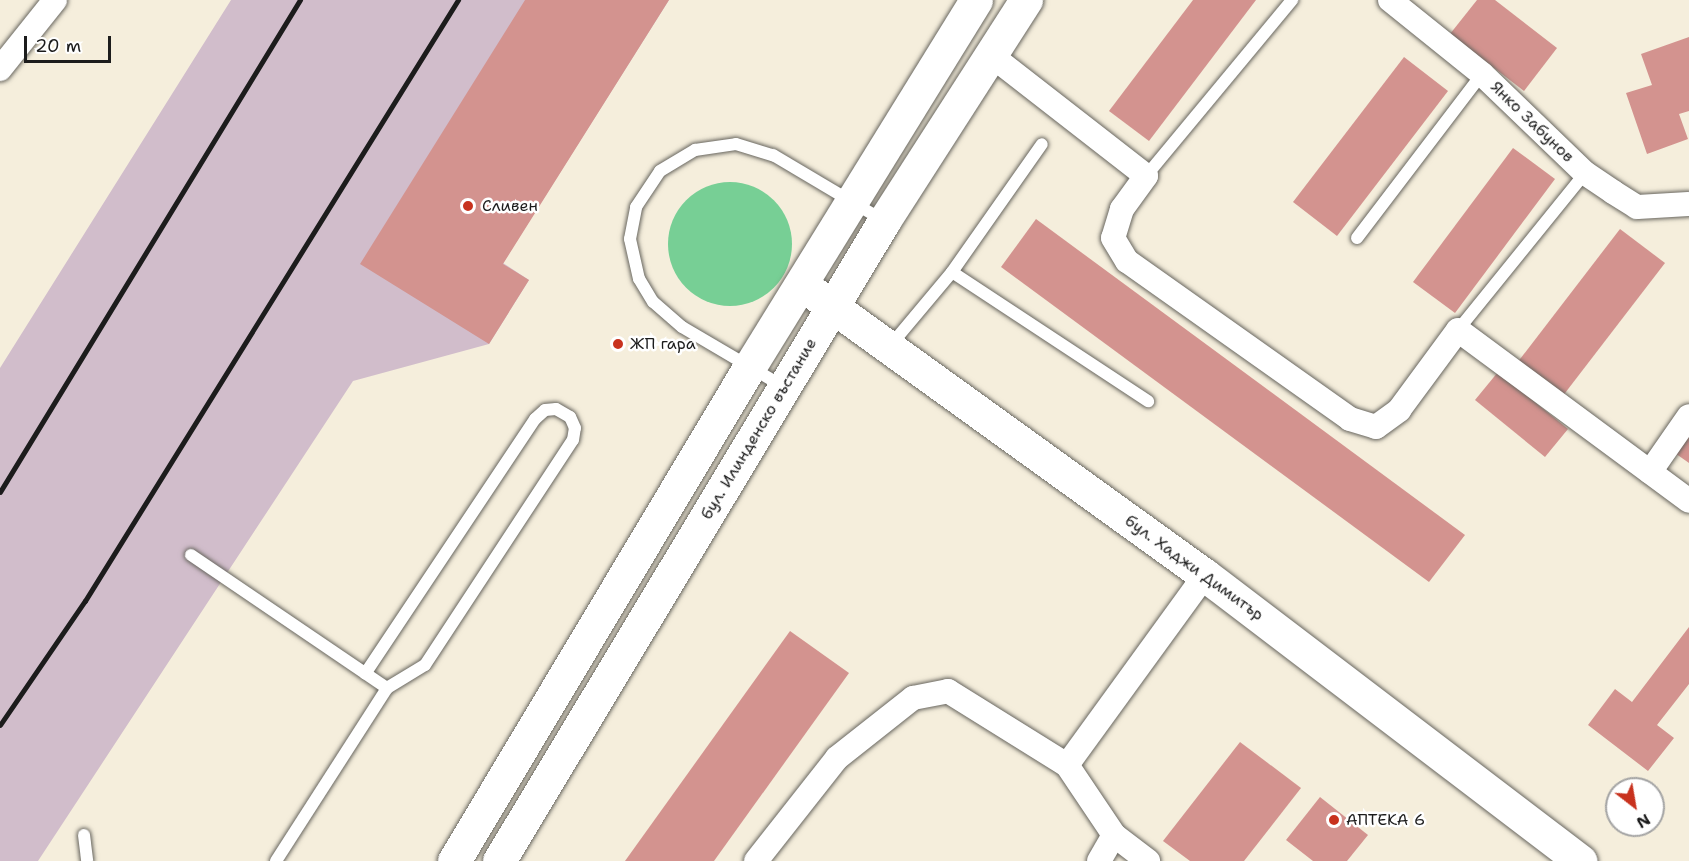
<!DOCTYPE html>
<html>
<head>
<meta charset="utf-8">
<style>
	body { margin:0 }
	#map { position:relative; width:1689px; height:861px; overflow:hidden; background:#f5eedc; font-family:"Shantell Sans",sans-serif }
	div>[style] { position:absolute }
	.industrial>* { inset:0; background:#d1bdcb }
	.green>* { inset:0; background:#77cf95 }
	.round { border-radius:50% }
	.building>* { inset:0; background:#d3938f }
	.roads { filter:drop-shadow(0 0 2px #68665f) drop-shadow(0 0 2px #68665f) }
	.lane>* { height:12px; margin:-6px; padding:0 6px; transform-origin:6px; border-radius:6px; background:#fff }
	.street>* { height:24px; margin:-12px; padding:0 12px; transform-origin:12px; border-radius:12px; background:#fff }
	.secondary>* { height:33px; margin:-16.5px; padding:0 16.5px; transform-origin:16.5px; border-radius:16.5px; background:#fff }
	.rail>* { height:4.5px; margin:-2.25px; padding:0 2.25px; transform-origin:2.25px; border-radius:2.25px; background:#1c1c1c }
	.dots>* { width:16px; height:16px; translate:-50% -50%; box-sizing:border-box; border:3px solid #fff; border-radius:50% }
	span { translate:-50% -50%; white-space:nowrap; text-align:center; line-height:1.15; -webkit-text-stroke:5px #fff; paint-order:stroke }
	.street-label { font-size:16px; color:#1c1c1c }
	.poi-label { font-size:16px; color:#1c1c1c }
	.left { translate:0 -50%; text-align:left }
	.north { position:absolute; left:1605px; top:777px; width:60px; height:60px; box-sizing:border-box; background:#fff; border:2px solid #a4a4a4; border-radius:50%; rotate:149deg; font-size:16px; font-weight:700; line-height:24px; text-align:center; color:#1c1c1c }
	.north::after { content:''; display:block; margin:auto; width:21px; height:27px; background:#c8321e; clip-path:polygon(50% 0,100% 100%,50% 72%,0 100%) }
	.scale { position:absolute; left:24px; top:36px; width:87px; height:27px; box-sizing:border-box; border:3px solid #1c1c1c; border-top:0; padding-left:8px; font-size:18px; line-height:21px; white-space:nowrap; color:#1c1c1c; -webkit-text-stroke:4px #fff; paint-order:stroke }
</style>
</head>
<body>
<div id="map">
	<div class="industrial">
		<i style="clip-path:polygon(231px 0,669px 0,503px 263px,529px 280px,489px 344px,353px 381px,38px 861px,0 861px,0 368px)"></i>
	</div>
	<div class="green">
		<i class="round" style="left:668px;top:182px;width:124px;height:124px"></i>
	</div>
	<div class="building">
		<i style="clip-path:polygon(525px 0,669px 0,503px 264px,529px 280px,489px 344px,360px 264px)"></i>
		<i style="clip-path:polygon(1193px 0,1256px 0,1149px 141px,1109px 111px)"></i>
		<i style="clip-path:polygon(1477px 0,1495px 0,1557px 48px,1524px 91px,1450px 34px)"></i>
		<i style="clip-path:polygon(1689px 37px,1689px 111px,1679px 114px,1688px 139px,1647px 154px,1626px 93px,1652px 85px,1641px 54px)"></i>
		<i style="clip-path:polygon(1404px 57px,1448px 91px,1337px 236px,1293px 202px)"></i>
		<i style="clip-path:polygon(1513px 148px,1555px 179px,1455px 313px,1413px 282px)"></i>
		<i style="clip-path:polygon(1036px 219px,1465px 535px,1429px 582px,1001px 267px)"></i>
		<i style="clip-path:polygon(1620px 229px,1665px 263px,1562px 397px,1517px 363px)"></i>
		<i style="clip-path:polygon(1498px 372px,1568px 429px,1545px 457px,1475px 400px)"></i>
		<i style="clip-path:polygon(1689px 426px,1689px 463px,1672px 451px)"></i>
		<i style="clip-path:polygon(1689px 627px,1689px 684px,1657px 725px,1674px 738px,1648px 771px,1588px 725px,1615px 689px,1632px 702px)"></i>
		<i style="clip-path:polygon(790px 631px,849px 673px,714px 861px,625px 861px)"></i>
		<i style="clip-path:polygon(1240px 742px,1301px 788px,1244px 861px,1190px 861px,1163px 841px)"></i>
		<i style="clip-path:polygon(1320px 797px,1368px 835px,1347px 861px,1313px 861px,1286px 840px)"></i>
	</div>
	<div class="roads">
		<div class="lane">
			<i style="left:1146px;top:176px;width:229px;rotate:-50.3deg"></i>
			<i style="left:1357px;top:238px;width:206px;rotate:-52.7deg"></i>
			<i style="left:952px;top:272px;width:235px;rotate:33.4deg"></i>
			<i style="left:1458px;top:330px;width:202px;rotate:-51deg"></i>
			<i style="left:890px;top:346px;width:97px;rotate:-50deg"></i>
			<i style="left:952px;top:272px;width:156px;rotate:-54.9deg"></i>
			<i style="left:784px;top:387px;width:118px;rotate:-149.5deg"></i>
			<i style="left:682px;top:327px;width:38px;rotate:-139deg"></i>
			<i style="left:653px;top:302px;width:27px;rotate:-121deg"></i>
			<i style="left:639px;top:279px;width:41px;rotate:-102.7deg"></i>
			<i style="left:630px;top:239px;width:33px;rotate:-79deg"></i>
			<i style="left:636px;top:207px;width:43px;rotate:-56.3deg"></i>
			<i style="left:660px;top:171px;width:41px;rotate:-31deg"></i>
			<i style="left:695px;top:150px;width:41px;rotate:-8.3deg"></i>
			<i style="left:736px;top:144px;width:39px;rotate:17deg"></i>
			<i style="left:773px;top:155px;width:129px;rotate:30.7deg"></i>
			<i style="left:191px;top:555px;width:237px;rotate:34.2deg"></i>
			<i style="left:84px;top:835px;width:26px;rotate:83deg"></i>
			<i style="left:276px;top:861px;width:206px;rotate:-57.3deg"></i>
			<i style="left:387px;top:688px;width:44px;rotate:-31.2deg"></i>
			<i style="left:425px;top:665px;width:269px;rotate:-56.7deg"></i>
			<i style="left:573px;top:440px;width:12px;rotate:-81deg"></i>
			<i style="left:575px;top:428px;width:12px;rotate:-114deg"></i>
			<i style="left:570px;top:417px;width:16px;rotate:-150deg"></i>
			<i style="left:556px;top:409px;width:11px;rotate:175deg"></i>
			<i style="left:545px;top:410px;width:13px;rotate:138deg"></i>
			<i style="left:535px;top:419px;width:306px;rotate:123.7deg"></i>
		</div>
		<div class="street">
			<i style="left:1390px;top:0;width:118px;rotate:38.8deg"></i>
			<i style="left:1482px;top:74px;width:143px;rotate:43.9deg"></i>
			<i style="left:1585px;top:173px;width:34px;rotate:34deg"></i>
			<i style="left:1613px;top:192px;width:28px;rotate:32deg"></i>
			<i style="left:1637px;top:207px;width:52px;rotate:-3.3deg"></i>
			<i style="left:992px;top:56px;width:195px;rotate:37.9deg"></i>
			<i style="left:1146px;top:176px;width:41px;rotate:126deg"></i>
			<i style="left:1122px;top:209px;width:30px;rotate:107deg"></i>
			<i style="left:1113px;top:238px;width:27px;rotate:59deg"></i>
			<i style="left:1127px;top:261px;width:273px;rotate:35.3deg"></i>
			<i style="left:1350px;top:419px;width:27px;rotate:17deg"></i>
			<i style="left:1376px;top:427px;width:29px;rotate:-36deg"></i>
			<i style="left:1399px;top:410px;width:99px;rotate:-53.6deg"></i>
			<i style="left:1458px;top:330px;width:287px;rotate:36.5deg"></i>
			<i style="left:0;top:69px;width:88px;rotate:-51.4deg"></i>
			<i style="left:1650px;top:472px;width:68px;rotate:-55.1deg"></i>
			<i style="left:1067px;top:765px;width:235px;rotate:-54deg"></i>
			<i style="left:756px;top:861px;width:131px;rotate:-51.8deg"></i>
			<i style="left:837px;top:758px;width:97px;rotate:-38.3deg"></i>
			<i style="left:913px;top:698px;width:36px;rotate:-11deg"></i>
			<i style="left:948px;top:691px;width:140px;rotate:31.9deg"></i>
			<i style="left:1067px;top:765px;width:84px;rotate:56.1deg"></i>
			<i style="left:1099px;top:861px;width:30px;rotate:-60deg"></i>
			<i style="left:1114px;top:835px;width:43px;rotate:37.4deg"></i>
		</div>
		<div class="secondary">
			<i style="left:815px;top:294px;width:481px;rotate:35.8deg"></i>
			<i style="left:1205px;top:575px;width:472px;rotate:37.3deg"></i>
			<i style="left:454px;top:861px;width:577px;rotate:-59.12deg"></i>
			<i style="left:750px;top:366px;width:430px;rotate:-58.3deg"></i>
			<i style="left:499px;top:861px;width:747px;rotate:-58.97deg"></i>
			<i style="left:884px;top:221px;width:263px;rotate:-57.3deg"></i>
		</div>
	</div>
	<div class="rail">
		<i style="left:0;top:492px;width:576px;rotate:-58.63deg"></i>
		<i style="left:0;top:725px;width:150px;rotate:-55.6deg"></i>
		<i style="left:85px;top:601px;width:707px;rotate:-58.17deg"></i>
	</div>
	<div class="dots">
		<i style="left:468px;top:206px;background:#c8321e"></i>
		<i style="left:618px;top:344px;background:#c8321e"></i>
		<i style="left:1334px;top:820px;background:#c8321e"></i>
	</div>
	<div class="street-label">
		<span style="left:1532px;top:122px;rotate:44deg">Янко Забунов</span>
		<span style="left:759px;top:429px;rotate:-59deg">бул. Илинденско въстание</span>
		<span style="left:1194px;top:568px;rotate:36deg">бул. Хаджи Димитър</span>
	</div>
	<div class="poi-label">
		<span class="left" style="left:482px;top:206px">Сливен</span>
		<span class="left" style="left:630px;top:344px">ЖП гара</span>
		<span class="left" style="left:1346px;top:820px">АПТЕКА 6</span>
	</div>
	<div class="north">N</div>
	<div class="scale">20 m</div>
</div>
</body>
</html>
